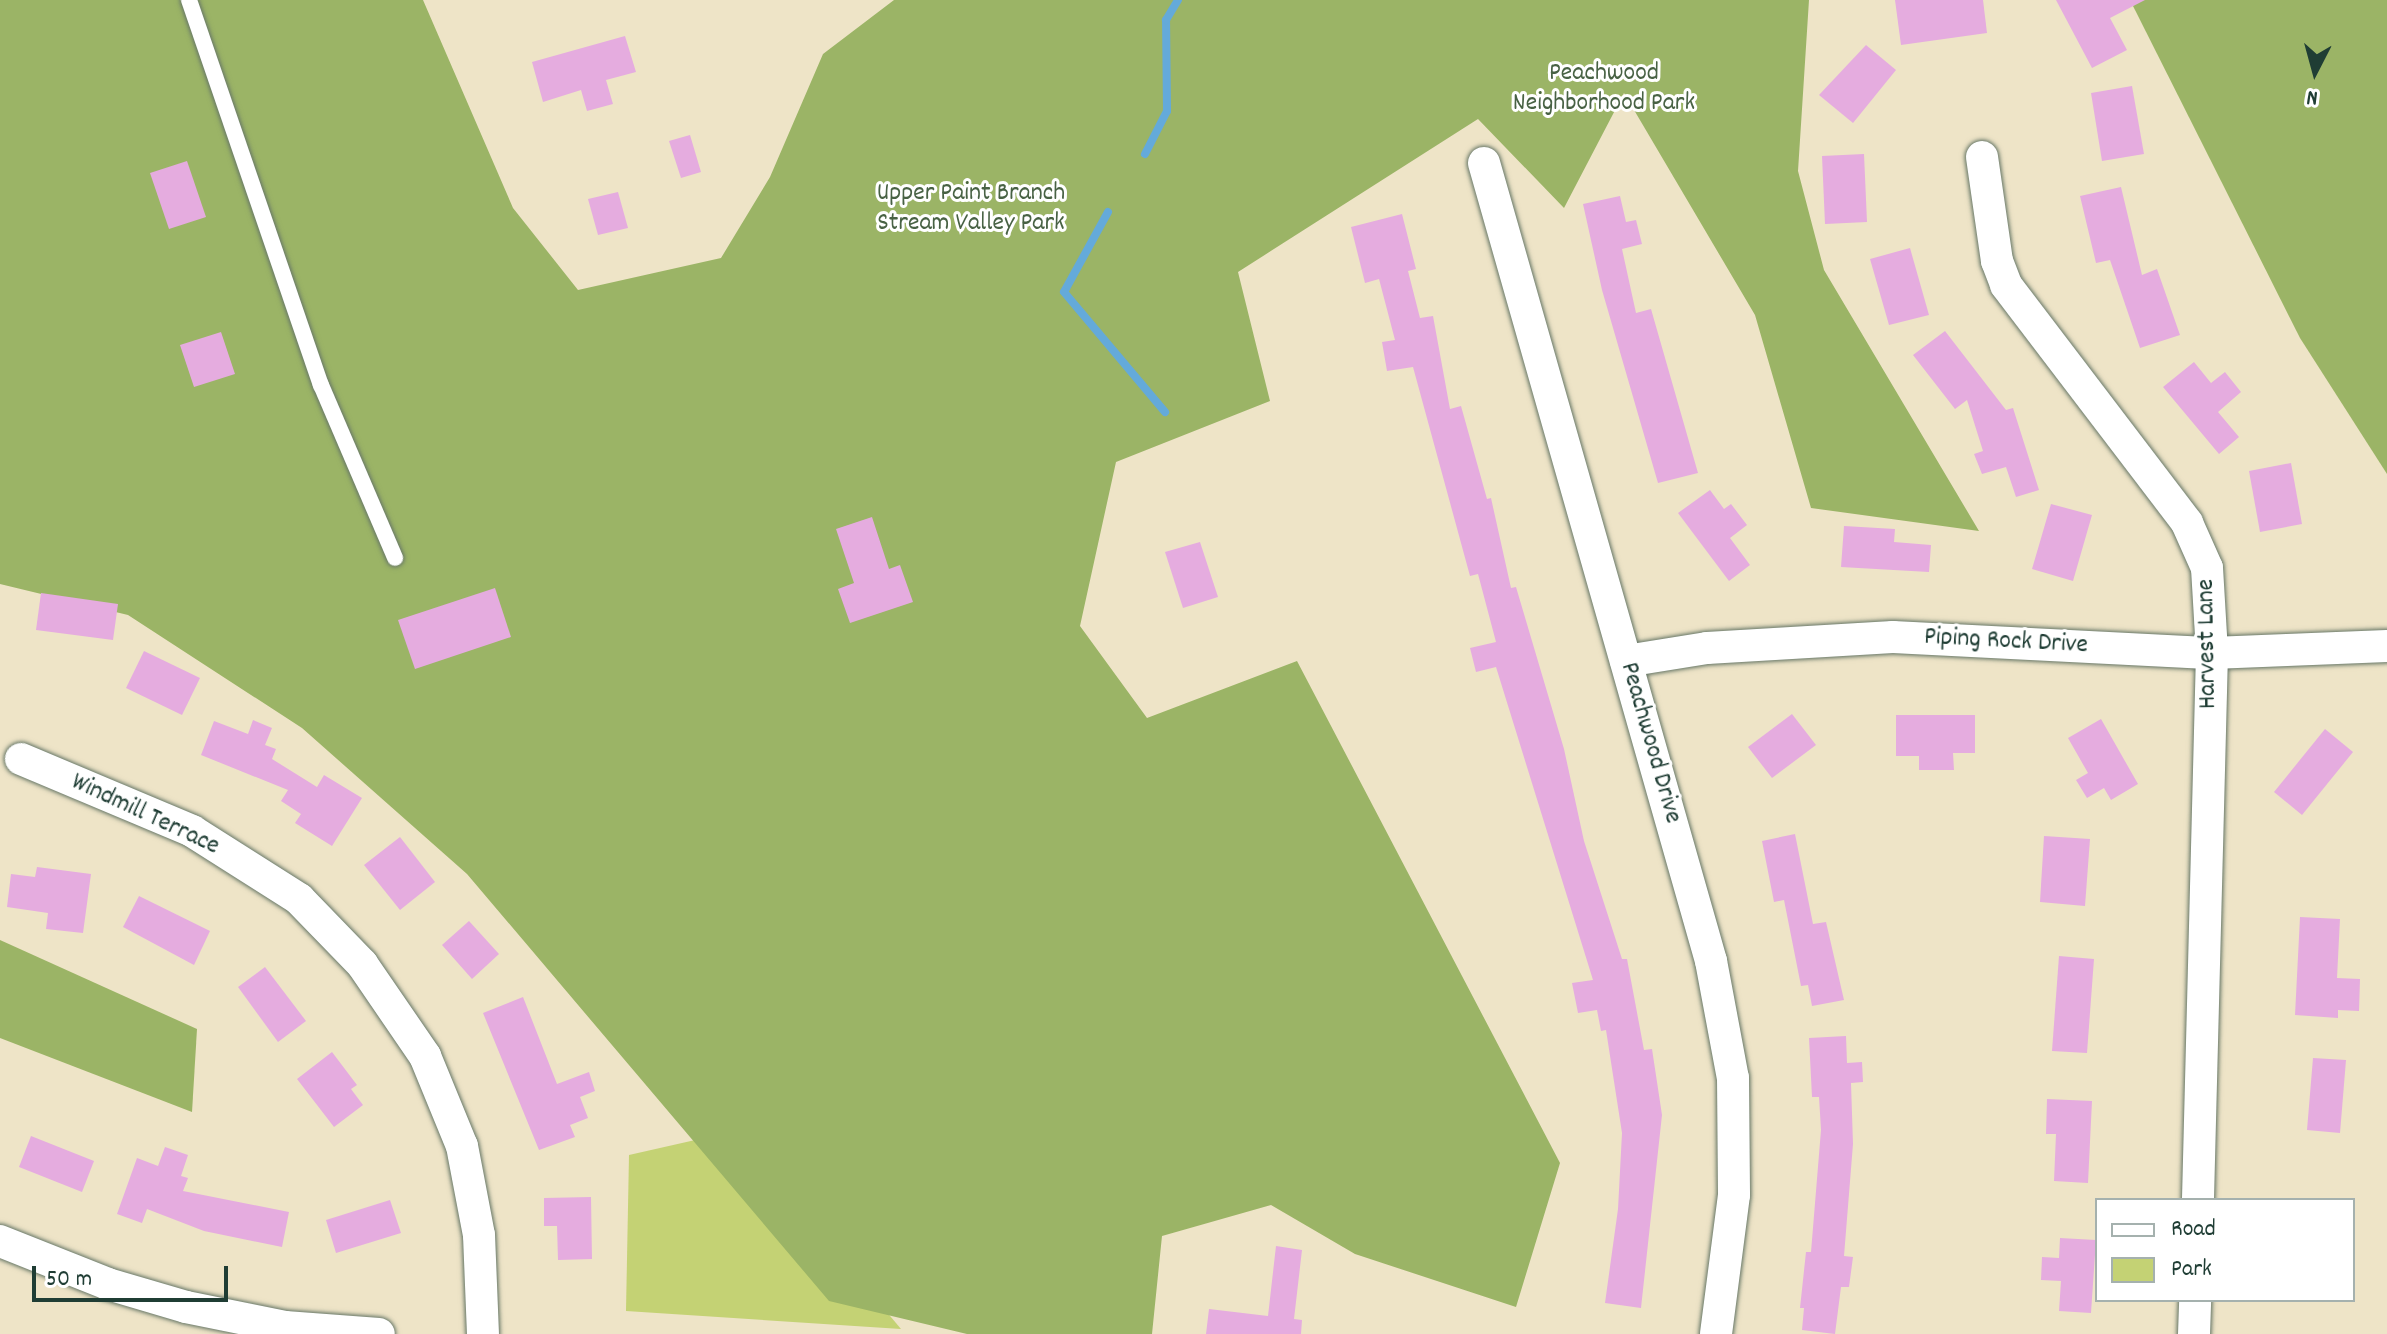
<!DOCTYPE html>
<html>
<head>
<meta charset="utf-8">
<style>
	body { margin:0 }
	#map { position:relative; width:2387px; height:1334px; overflow:hidden; background:#eee4c7; font-family:Dekko,sans-serif }
	div>[style] { position:absolute }
	.green>* { inset:0; background:#c4d274 }
	.forest>* { inset:0; background:#9bb466 }
	.stream>* { height:8px; margin:-4px; padding:0 4px; transform-origin:4px; border-radius:4px; background:#64aada }
	.building>* { inset:0; background:#e5acdf }
	.roads { filter:drop-shadow(0 0 2px #677767) drop-shadow(0 0 2px #677767) }
	.lane>* { height:16px; margin:-8px; padding:0 8px; transform-origin:8px; border-radius:8px; background:#fff }
	.street>* { height:32px; margin:-16px; padding:0 16px; transform-origin:16px; border-radius:16px; background:#fff }
	span { translate:-50% -50%; white-space:nowrap; text-align:center; line-height:1.15; -webkit-text-stroke:6px #fff; paint-order:stroke }
	.park-label { font-size:26px; color:#486244 }
	.street-label { font-size:26px; color:#1f3d34 }
	.legend { position:absolute; left:2095px; top:1198px; width:260px; height:104px; box-sizing:border-box; background:#fff; border:2px solid #a5b1ae; margin:0; padding:10px 14px; list-style:none; font-size:24px; color:#1f3d34 }
	.legend li { display:flex; align-items:center; gap:16px; height:40px }
	.legend b { width:40px; border:2px solid #a5b1ae }
	.north { position:absolute; left:2275px; top:32px; width:80px; height:80px; -webkit-text-stroke:6px #fff; paint-order:stroke; rotate:186deg; font-size:22px; font-weight:700; line-height:32px; text-align:center; color:#1f3d34 }
	.north::after { content:''; display:block; margin:auto; width:28px; height:36px; background:#1f3d34; clip-path:polygon(50% 0,100% 100%,50% 72%,0 100%) }
	.scale { position:absolute; left:32px; top:1266px; width:196px; height:36px; box-sizing:border-box; border:4px solid #1f3d34; border-top:0; padding-left:10px; font-size:24px; line-height:28px; white-space:nowrap; color:#1f3d34; -webkit-text-stroke:6px #fff; paint-order:stroke }
</style>
</head>
<body>
<div id="map">
	<div class="green">
		<i style="clip-path:polygon(735px 1131px,901px 1329px,626px 1311px,629px 1155px)"></i>
	</div>
	<div class="forest">
		<i style="clip-path:polygon(0 0,423px 0,513px 208px,578px 290px,721px 258px,770px 177px,823px 54px,894px 0,1809px 0,1798px 171px,1824px 270px,1979px 531px,1811px 508px,1755px 315px,1624px 93px,1564px 208px,1478px 119px,1238px 272px,1270px 401px,1116px 462px,1080px 626px,1147px 718px,1297px 661px,1560px 1163px,1516px 1307px,1355px 1254px,1271px 1205px,1162px 1236px,1152px 1334px,967px 1334px,829px 1301px,467px 874px,302px 728px,128px 615px,0 584px)"></i>
		<i style="clip-path:polygon(2130px 0,2387px 0,2387px 474px,2300px 338px)"></i>
		<i style="clip-path:polygon(0 940px,197px 1029px,192px 1112px,0 1038px)"></i>
	</div>
	<div class="stream">
		<i style="left:1145px;top:154px;width:48px;rotate:-62.9deg"></i>
		<i style="left:1167px;top:111px;width:91px;rotate:-90.6deg"></i>
		<i style="left:1166px;top:20px;width:23px;rotate:-59deg"></i>
		<i style="left:1108px;top:212px;width:91px;rotate:118.8deg"></i>
		<i style="left:1064px;top:292px;width:157px;rotate:49.9deg"></i>
	</div>
	<div class="building">
		<i style="clip-path:polygon(1895px 0,1983px 0,1987px 33px,1901px 45px)"></i>
		<i style="clip-path:polygon(2056px 0,2145px 0,2110px 18px,2127px 50px,2092px 68px)"></i>
		<i style="clip-path:polygon(625px 36px,636px 72px,606px 80px,613px 104px,587px 111px,581px 90px,543px 102px,532px 62px)"></i>
		<i style="clip-path:polygon(1866px 45px,1896px 70px,1853px 123px,1819px 95px)"></i>
		<i style="clip-path:polygon(2132px 86px,2144px 154px,2102px 161px,2091px 93px)"></i>
		<i style="clip-path:polygon(690px 135px,701px 172px,681px 178px,669px 141px)"></i>
		<i style="clip-path:polygon(1864px 154px,1867px 222px,1825px 224px,1822px 156px)"></i>
		<i style="clip-path:polygon(187px 161px,206px 217px,169px 229px,150px 173px)"></i>
		<i style="clip-path:polygon(2121px 187px,2142px 275px,2157px 269px,2180px 335px,2140px 348px,2110px 260px,2096px 263px,2080px 196px)"></i>
		<i style="clip-path:polygon(618px 192px,628px 228px,598px 235px,588px 199px)"></i>
		<i style="clip-path:polygon(1620px 196px,1626px 222px,1636px 220px,1642px 244px,1622px 249px,1636px 313px,1651px 309px,1698px 473px,1658px 483px,1602px 290px,1583px 204px)"></i>
		<i style="clip-path:polygon(1402px 214px,1416px 269px,1408px 271px,1420px 318px,1433px 316px,1450px 409px,1461px 406px,1487px 499px,1491px 498px,1511px 588px,1516px 587px,1564px 749px,1584px 841px,1622px 959px,1627px 959px,1644px 1050px,1652px 1049px,1662px 1115px,1641px 1308px,1605px 1303px,1618px 1209px,1622px 1133px,1606px 1030px,1601px 1031px,1597px 1010px,1578px 1013px,1572px 983px,1593px 980px,1496px 667px,1476px 672px,1470px 648px,1496px 642px,1478px 574px,1470px 576px,1413px 367px,1387px 371px,1382px 342px,1395px 340px,1379px 279px,1365px 283px,1351px 227px)"></i>
		<i style="clip-path:polygon(1910px 248px,1929px 315px,1889px 325px,1870px 259px)"></i>
		<i style="clip-path:polygon(1945px 331px,2006px 410px,2013px 408px,2039px 490px,2016px 497px,2006px 467px,1982px 474px,1974px 454px,1983px 451px,1967px 400px,1955px 409px,1913px 355px)"></i>
		<i style="clip-path:polygon(221px 332px,235px 374px,194px 387px,180px 345px)"></i>
		<i style="clip-path:polygon(2194px 362px,2211px 383px,2225px 372px,2241px 392px,2218px 412px,2239px 437px,2219px 454px,2163px 387px)"></i>
		<i style="clip-path:polygon(2291px 463px,2302px 524px,2260px 532px,2249px 471px)"></i>
		<i style="clip-path:polygon(1710px 490px,1724px 509px,1731px 504px,1747px 525px,1730px 538px,1750px 565px,1729px 581px,1678px 513px)"></i>
		<i style="clip-path:polygon(2051px 504px,2092px 515px,2073px 581px,2032px 569px)"></i>
		<i style="clip-path:polygon(872px 517px,889px 569px,900px 565px,913px 602px,850px 623px,838px 589px,854px 583px,836px 529px)"></i>
		<i style="clip-path:polygon(1844px 526px,1895px 529px,1894px 542px,1931px 545px,1929px 572px,1841px 567px)"></i>
		<i style="clip-path:polygon(1200px 542px,1218px 597px,1183px 608px,1165px 552px)"></i>
		<i style="clip-path:polygon(495px 588px,511px 637px,415px 669px,398px 620px)"></i>
		<i style="clip-path:polygon(41px 593px,118px 604px,113px 640px,36px 630px)"></i>
		<i style="clip-path:polygon(144px 651px,200px 678px,182px 715px,126px 688px)"></i>
		<i style="clip-path:polygon(1792px 714px,1816px 745px,1772px 778px,1748px 747px)"></i>
		<i style="clip-path:polygon(1896px 715px,1975px 715px,1975px 753px,1953px 753px,1954px 770px,1919px 770px,1919px 756px,1896px 756px)"></i>
		<i style="clip-path:polygon(2101px 719px,2138px 784px,2111px 800px,2104px 788px,2087px 798px,2076px 780px,2088px 773px,2068px 738px)"></i>
		<i style="clip-path:polygon(253px 720px,272px 728px,265px 745px,276px 749px,272px 759px,317px 787px,324px 775px,362px 798px,332px 846px,295px 823px,301px 814px,281px 801px,288px 790px,201px 755px,214px 721px,248px 734px)"></i>
		<i style="clip-path:polygon(2325px 729px,2353px 752px,2302px 815px,2274px 792px)"></i>
		<i style="clip-path:polygon(1795px 834px,1813px 924px,1826px 922px,1844px 1000px,1812px 1006px,1808px 985px,1801px 986px,1784px 900px,1774px 902px,1762px 841px)"></i>
		<i style="clip-path:polygon(2044px 836px,2090px 839px,2085px 906px,2040px 902px)"></i>
		<i style="clip-path:polygon(400px 837px,435px 882px,400px 910px,364px 865px)"></i>
		<i style="clip-path:polygon(37px 867px,91px 874px,83px 933px,46px 929px,48px 913px,7px 907px,11px 874px,35px 877px)"></i>
		<i style="clip-path:polygon(139px 896px,210px 931px,194px 965px,123px 927px)"></i>
		<i style="clip-path:polygon(2300px 917px,2340px 919px,2337px 978px,2360px 979px,2359px 1011px,2338px 1010px,2338px 1018px,2295px 1015px)"></i>
		<i style="clip-path:polygon(469px 921px,499px 954px,472px 979px,442px 945px)"></i>
		<i style="clip-path:polygon(2059px 956px,2094px 959px,2087px 1053px,2052px 1051px)"></i>
		<i style="clip-path:polygon(265px 967px,306px 1021px,278px 1042px,238px 987px)"></i>
		<i style="clip-path:polygon(523px 997px,557px 1084px,589px 1072px,595px 1091px,580px 1097px,588px 1118px,570px 1125px,575px 1137px,539px 1150px,483px 1013px)"></i>
		<i style="clip-path:polygon(1846px 1036px,1847px 1063px,1862px 1062px,1863px 1082px,1851px 1083px,1853px 1144px,1844px 1256px,1853px 1257px,1849px 1287px,1841px 1287px,1835px 1334px,1802px 1330px,1804px 1308px,1800px 1308px,1806px 1252px,1811px 1252px,1821px 1130px,1819px 1097px,1812px 1097px,1809px 1038px)"></i>
		<i style="clip-path:polygon(332px 1052px,357px 1085px,351px 1089px,363px 1105px,334px 1127px,297px 1079px)"></i>
		<i style="clip-path:polygon(2313px 1058px,2346px 1060px,2340px 1133px,2307px 1130px)"></i>
		<i style="clip-path:polygon(2047px 1099px,2092px 1101px,2088px 1183px,2054px 1181px,2056px 1134px,2046px 1134px)"></i>
		<i style="clip-path:polygon(31px 1136px,94px 1161px,82px 1192px,19px 1167px)"></i>
		<i style="clip-path:polygon(165px 1147px,188px 1155px,181px 1176px,188px 1178px,183px 1191px,289px 1212px,282px 1247px,204px 1231px,147px 1209px,142px 1223px,117px 1214px,137px 1158px,158px 1166px)"></i>
		<i style="clip-path:polygon(591px 1197px,592px 1259px,558px 1260px,557px 1226px,544px 1226px,544px 1198px)"></i>
		<i style="clip-path:polygon(390px 1200px,401px 1233px,336px 1253px,326px 1220px)"></i>
		<i style="clip-path:polygon(2060px 1238px,2096px 1240px,2091px 1313px,2059px 1311px,2061px 1281px,2041px 1280px,2042px 1257px,2059px 1258px)"></i>
		<i style="clip-path:polygon(1276px 1246px,1302px 1250px,1294px 1319px,1302px 1320px,1301px 1334px,1206px 1334px,1209px 1309px,1268px 1316px)"></i>
	</div>
	<div class="roads">
		<div class="lane">
			<i style="left:189px;top:0;width:407px;rotate:71.1deg"></i>
			<i style="left:321px;top:385px;width:188px;rotate:66.8deg"></i>
		</div>
		<div class="street">
			<i style="left:1982px;top:157px;width:105px;rotate:81.8deg"></i>
			<i style="left:1997px;top:261px;width:26px;rotate:69deg"></i>
			<i style="left:2006px;top:285px;width:299px;rotate:52.7deg"></i>
			<i style="left:2187px;top:523px;width:49px;rotate:66deg"></i>
			<i style="left:2207px;top:568px;width:85px;rotate:86.6deg"></i>
			<i style="left:2212px;top:653px;width:547px;rotate:91.47deg"></i>
			<i style="left:1484px;top:163px;width:830px;rotate:74.12deg"></i>
			<i style="left:1711px;top:961px;width:119px;rotate:79.4deg"></i>
			<i style="left:1733px;top:1078px;width:117px;rotate:89.5deg"></i>
			<i style="left:1734px;top:1195px;width:140px;rotate:97.4deg"></i>
			<i style="left:1626px;top:661px;width:82px;rotate:-9.1deg"></i>
			<i style="left:1707px;top:648px;width:186px;rotate:-3.4deg"></i>
			<i style="left:1893px;top:637px;width:319px;rotate:2.9deg"></i>
			<i style="left:2212px;top:653px;width:175px;rotate:-2.3deg"></i>
			<i style="left:21px;top:759px;width:186px;rotate:22.8deg"></i>
			<i style="left:192px;top:831px;width:127px;rotate:32.4deg"></i>
			<i style="left:299px;top:899px;width:91px;rotate:45.9deg"></i>
			<i style="left:362px;top:964px;width:112px;rotate:55.6deg"></i>
			<i style="left:425px;top:1056px;width:97px;rotate:67.7deg"></i>
			<i style="left:462px;top:1146px;width:91px;rotate:79.2deg"></i>
			<i style="left:479px;top:1235px;width:99px;rotate:87.7deg"></i>
			<i style="left:0;top:1241px;width:116px;rotate:21.7deg"></i>
			<i style="left:108px;top:1284px;width:81px;rotate:16.4deg"></i>
			<i style="left:186px;top:1307px;width:101px;rotate:11.4deg"></i>
			<i style="left:285px;top:1327px;width:94px;rotate:4.3deg"></i>
			<i style="left:2194px;top:1334px;width:34px;rotate:-88deg"></i>
		</div>
	</div>
	<div class="park-label">
		<span style="left:1604px;top:89px">Peachwood<br>Neighborhood Park</span>
		<span style="left:971px;top:209px">Upper Paint Branch<br>Stream Valley Park</span>
	</div>
	<div class="street-label">
		<span style="left:2006px;top:642px;rotate:3deg">Piping Rock Drive</span>
		<span style="left:2208px;top:644px;rotate:-91deg">Harvest Lane</span>
		<span style="left:1650px;top:743px;rotate:74deg">Peachwood Drive</span>
		<span style="left:145px;top:815px;rotate:25deg">Windmill Terrace</span>
	</div>
	<ul class="legend">
	<li><b style="height:10px;background:#fff"></b>Road</li>
	<li><b style="height:22px;background:#c4d274"></b>Park</li>
	</ul>
	<div class="north">N</div>
	<div class="scale">50 m</div>
</div>
</body>
</html>
